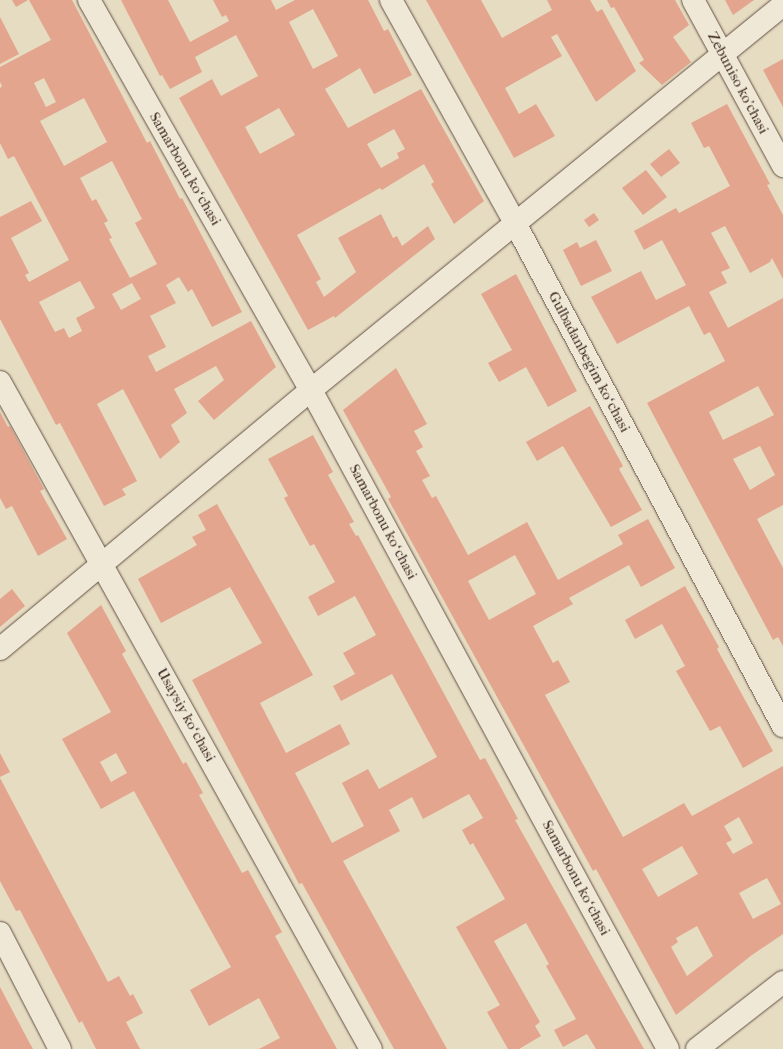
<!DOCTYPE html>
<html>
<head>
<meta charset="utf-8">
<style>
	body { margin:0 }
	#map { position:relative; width:783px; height:1049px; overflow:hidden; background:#e6dcc2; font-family:"IM FELL French Canon",serif }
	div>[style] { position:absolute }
	.building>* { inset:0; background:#e3a58d }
	.roads { filter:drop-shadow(0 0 1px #645144) drop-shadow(0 0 1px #645144) }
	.street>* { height:22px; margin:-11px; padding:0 11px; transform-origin:11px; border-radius:11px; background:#efe8d7 }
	span { translate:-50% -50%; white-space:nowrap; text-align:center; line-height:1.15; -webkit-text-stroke:4px #efe8d7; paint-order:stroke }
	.street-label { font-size:15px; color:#38231a }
</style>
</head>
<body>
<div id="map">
	<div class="building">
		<i style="clip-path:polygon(12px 0,28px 0,16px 7px)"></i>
		<i style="clip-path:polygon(evenodd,29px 0,72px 0,147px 143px,150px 141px,180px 199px,182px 198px,242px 312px,212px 327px,192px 289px,188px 292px,179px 277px,166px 285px,176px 303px,150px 316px,166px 347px,148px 356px,156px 372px,251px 321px,276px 367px,214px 420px,198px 401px,224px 380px,216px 366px,174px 389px,187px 413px,171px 425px,180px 442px,160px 459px,123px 389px,97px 404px,137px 481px,122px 489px,126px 495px,104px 506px,60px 423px,56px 425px,0 319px,0 217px,31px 201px,42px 221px,11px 238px,29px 273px,25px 275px,29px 282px,69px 260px,14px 156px,8px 159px,0 143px,0 88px,2px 86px,0 82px,0 67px,51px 40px,29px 0,44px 78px,56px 102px,46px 107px,34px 83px,44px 78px,29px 0,84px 98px,107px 142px,64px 166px,40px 121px,84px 98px,29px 0,112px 161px,142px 219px,135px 223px,157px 264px,130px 278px,109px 239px,112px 238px,104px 223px,108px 221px,96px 199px,92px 201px,80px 178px,112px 161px,29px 0,80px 281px,95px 308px,76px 318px,82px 331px,69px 338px,64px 328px,55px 332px,39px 302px,80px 281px,29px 0,132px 283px,141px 299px,121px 310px,112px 294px,132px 283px)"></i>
		<i style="clip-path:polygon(evenodd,121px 0,168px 0,190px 42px,229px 21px,226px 15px,222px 17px,213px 0,271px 0,276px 10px,295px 0,368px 0,384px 31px,388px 29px,412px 75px,374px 94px,360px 68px,325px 89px,348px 128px,421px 89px,484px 201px,454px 224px,431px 184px,434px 182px,424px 164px,382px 190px,380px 188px,297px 235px,321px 279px,316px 282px,324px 297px,356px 272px,338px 238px,381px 214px,393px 238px,397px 236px,402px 246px,428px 226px,435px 239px,335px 318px,334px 316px,308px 330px,179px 98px,212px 79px,221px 96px,258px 76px,236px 35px,195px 57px,202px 72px,170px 89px,162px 75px,160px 76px,121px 0,313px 9px,338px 56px,313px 69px,289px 22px,313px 9px,121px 0,279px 108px,295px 135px,260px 154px,245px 127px,279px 108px,121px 0,394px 129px,405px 149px,397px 153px,399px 158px,381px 168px,367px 144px,394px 129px)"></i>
		<i style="clip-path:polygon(426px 0,481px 0,502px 38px,552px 10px,547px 0,590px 0,597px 12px,602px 9px,636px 71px,596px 102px,557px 34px,551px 37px,562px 56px,505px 88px,519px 114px,536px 104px,555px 136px,514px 158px)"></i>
		<i style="clip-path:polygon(607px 0,675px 0,689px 25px,673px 37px,691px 62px,662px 85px,639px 63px,644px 60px,614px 7px,611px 8px)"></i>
		<i style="clip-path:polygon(725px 0,754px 0,733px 15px)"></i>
		<i style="clip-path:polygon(0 17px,19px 54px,0 64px)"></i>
		<i style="clip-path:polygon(783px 59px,783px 107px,763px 70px)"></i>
		<i style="clip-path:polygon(evenodd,727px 104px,770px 184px,767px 185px,783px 215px,783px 279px,772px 258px,770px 262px,750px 273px,725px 226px,711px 233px,730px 268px,721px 272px,727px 283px,709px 292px,728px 328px,783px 298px,783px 505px,757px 519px,783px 568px,783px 646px,778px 637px,773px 640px,647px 403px,725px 361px,710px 332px,704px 335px,689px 306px,617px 344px,591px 297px,641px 271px,656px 300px,686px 285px,662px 240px,644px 250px,634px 231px,676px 208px,679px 213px,730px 186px,709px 146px,704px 148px,691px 123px,727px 104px,758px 386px,774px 415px,723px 440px,709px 412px,758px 386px,727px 104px,760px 446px,775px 475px,750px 490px,733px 459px,760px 446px)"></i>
		<i style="clip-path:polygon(669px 149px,680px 163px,661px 177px,650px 164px)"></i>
		<i style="clip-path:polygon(646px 170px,667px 197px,643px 215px,622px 188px)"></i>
		<i style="clip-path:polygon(594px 213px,599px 220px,589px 227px,584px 220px)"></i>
		<i style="clip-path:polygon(596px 240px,612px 271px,581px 286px,563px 250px,577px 242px,580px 248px)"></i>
		<i style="clip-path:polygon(516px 274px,577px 391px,548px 407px,526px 367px,499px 382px,488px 363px,512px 350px,481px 294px)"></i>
		<i style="clip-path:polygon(evenodd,396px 368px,427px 424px,414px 431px,423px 447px,416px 451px,430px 476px,422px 480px,432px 498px,436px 496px,468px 555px,527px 522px,558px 580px,623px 544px,618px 535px,648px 519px,675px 568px,641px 587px,629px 565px,569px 598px,573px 604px,533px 626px,553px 663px,558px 660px,570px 682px,545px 695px,623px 837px,684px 803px,692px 816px,783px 766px,783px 934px,752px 955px,676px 1015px,596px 869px,593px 871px,388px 499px,391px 497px,343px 410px,396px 368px,515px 555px,536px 594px,489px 620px,468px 581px,515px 555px,396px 368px,739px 817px,753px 843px,733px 854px,726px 843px,732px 840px,724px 826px,739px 817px,396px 368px,682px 846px,698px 874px,658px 897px,642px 869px,682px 846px,396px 368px,767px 878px,781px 904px,753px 919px,739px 893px,767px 878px,396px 368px,697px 926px,713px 956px,687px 976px,671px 947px,678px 942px,676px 938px,697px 926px)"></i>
		<i style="clip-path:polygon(590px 406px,623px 466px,619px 469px,642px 510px,611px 527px,563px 446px,537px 461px,526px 442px)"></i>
		<i style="clip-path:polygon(0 412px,8px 427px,10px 426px,44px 489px,40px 491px,67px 539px,38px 556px,12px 506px,6px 509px,0 498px)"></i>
		<i style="clip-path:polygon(313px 435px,333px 472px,328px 475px,354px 522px,349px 524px,356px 536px,358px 535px,480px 760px,485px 758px,518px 819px,515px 820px,644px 1049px,596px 1049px,587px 1034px,563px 1047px,554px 1030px,576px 1019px,546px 966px,549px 964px,526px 923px,494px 941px,540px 1022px,535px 1026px,541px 1036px,519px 1049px,508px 1049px,487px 1012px,500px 1005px,456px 927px,505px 899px,473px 843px,470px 845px,462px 830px,483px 818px,469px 794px,423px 819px,412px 797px,389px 810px,400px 831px,343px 861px,447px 1049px,394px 1049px,302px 883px,299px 884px,192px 680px,262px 643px,230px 587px,161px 623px,138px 579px,197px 545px,192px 537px,206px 530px,198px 515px,217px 504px,313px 675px,260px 703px,286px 753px,340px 724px,350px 744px,295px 773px,332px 843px,364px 826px,342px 783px,368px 769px,379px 789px,437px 757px,392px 674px,341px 701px,333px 686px,355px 674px,343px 653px,376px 635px,355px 596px,318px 616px,308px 597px,335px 582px,314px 544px,310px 546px,284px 498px,288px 496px,268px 459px)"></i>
		<i style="clip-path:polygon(685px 586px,719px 647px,717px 649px,773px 751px,743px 768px,720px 726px,710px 731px,676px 671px,685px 666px,662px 624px,635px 639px,625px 620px)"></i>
		<i style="clip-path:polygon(12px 589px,25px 606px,0 627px,0 599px)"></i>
		<i style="clip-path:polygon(evenodd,101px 605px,126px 651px,122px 654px,183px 764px,186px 762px,203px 793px,199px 795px,242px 873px,248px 870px,282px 932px,275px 936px,337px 1049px,259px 1049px,280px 1038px,259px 998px,209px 1026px,190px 990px,231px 967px,134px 791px,101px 809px,62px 739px,111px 712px,67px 633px,101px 605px,116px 753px,127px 773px,111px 782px,100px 762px,116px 753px)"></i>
		<i style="clip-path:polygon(0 753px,10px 772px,0 777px)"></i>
		<i style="clip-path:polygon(0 778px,108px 982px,119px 976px,130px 996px,133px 994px,143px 1013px,126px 1022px,140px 1049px,96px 1049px,82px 1021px,79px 1023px,20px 910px,16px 911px,0 881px)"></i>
		<i style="clip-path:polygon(0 987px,28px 1040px,33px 1049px,0 1049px)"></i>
	</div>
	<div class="roads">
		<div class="street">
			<i style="left:89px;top:0;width:449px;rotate:60.4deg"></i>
			<i style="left:311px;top:390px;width:749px;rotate:61.55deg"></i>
			<i style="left:391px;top:0;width:257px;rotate:60.9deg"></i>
			<i style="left:516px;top:225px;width:568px;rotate:61.95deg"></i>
			<i style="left:693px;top:0;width:189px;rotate:61.5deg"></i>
			<i style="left:0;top:382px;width:763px;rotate:60.92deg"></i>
			<i style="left:0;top:649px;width:405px;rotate:-39.8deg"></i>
			<i style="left:311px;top:390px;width:609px;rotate:-39.2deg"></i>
			<i style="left:0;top:933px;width:131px;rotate:62.7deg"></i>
			<i style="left:697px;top:1049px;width:109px;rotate:-37.9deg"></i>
		</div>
	</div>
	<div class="street-label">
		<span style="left:738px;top:83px;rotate:62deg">Zebuniso ko'chasi</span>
		<span style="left:185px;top:169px;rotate:60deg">Samarbonu koʻchasi</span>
		<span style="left:589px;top:362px;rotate:62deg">Gulbadanbegim koʻchasi</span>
		<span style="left:383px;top:522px;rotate:62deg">Samarbonu koʻchasi</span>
		<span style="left:186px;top:715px;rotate:61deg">Usaysiy koʻchasi</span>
		<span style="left:576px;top:878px;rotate:62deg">Samarbonu koʻchasi</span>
	</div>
</div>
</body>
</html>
